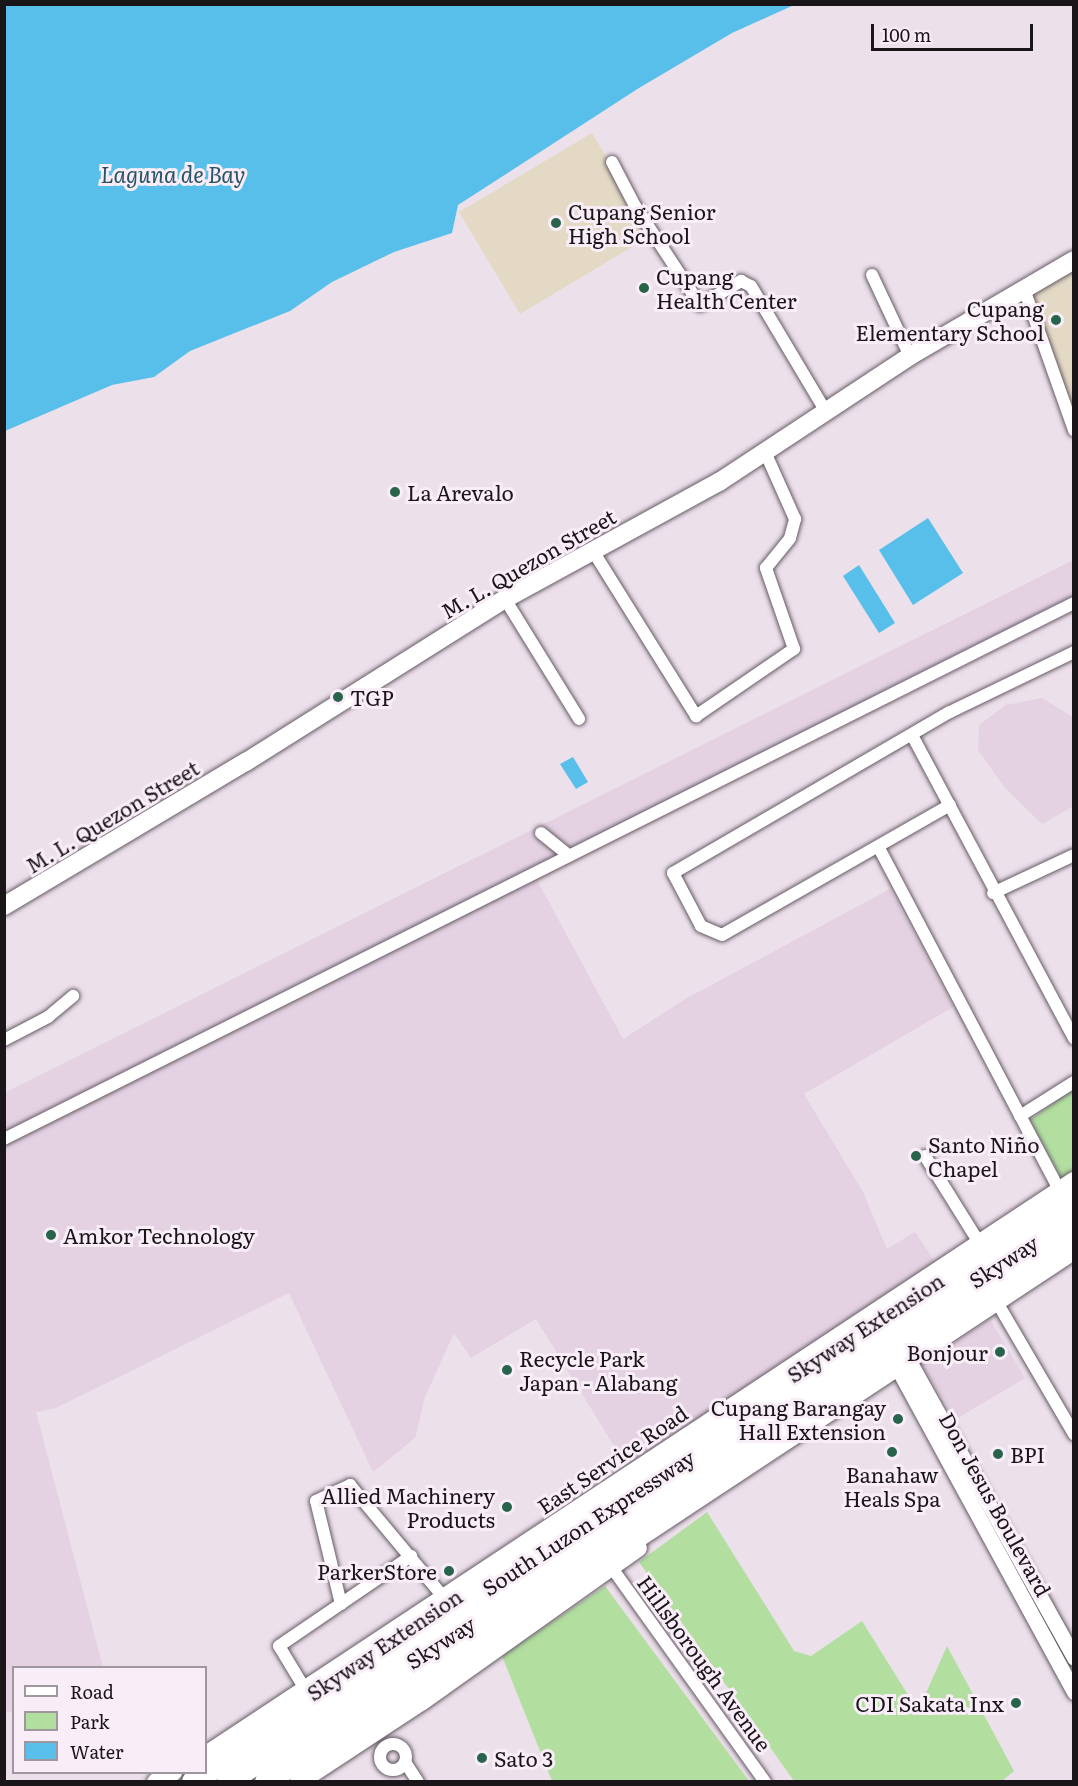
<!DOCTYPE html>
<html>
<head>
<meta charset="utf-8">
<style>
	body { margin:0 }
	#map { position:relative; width:1078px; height:1786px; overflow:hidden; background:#ece0eb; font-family:Literata,serif }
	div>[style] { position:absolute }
	.built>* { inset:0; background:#e4d2e3 }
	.education>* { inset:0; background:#e4d9c4 }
	.green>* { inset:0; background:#b2dea0 }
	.water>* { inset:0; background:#58bfea }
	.roads { filter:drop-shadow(0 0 2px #655b65) drop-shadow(0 0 2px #655b65) }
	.minor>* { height:12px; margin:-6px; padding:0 6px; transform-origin:6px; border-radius:6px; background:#fff }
	.minor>.ring { margin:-6px; padding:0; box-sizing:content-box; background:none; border:12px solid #fff; border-radius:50% }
	.tertiary>* { height:15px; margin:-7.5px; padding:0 7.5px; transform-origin:7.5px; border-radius:7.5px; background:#fff }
	.secondary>* { height:18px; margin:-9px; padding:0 9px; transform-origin:9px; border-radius:9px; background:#fff }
	.motorway>* { height:22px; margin:-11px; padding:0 11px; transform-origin:11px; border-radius:11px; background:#fff }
	.dots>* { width:16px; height:16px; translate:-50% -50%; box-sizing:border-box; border:3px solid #f9edf8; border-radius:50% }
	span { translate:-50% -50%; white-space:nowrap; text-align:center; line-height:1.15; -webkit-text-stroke:6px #f9edf8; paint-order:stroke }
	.poi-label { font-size:21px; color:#191518 }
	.left { translate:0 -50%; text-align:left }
	.right { translate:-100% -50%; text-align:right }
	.street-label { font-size:21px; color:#191518 }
	.water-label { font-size:22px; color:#285366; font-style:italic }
	.frame { position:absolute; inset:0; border:6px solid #191518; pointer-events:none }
	.legend { position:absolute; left:12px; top:1666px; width:195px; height:108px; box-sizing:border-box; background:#f9edf8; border:2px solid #9f979e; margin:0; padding:8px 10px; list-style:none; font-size:18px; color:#191518 }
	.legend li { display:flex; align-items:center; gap:12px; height:30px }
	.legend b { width:30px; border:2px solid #9f979e }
	.scale { position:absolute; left:871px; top:24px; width:162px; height:27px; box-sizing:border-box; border:3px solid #191518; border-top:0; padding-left:8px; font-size:18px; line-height:21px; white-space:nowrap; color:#191518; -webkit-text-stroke:4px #f9edf8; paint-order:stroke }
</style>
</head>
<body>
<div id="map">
	<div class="built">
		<i style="clip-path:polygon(1073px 560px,1073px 606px,537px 880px,623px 1039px,687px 998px,890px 889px,953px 1007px,804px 1094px,863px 1192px,887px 1249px,915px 1232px,935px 1262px,627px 1467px,536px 1319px,471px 1358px,454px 1333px,425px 1397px,415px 1438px,373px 1472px,289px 1293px,56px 1408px,36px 1412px,103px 1667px,14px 1668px,13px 1711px,5px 1713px,4px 1093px)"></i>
		<i style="clip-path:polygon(1042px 698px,1073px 717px,1074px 806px,1042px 824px,1005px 788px,978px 750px,979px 725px,1006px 705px)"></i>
		<i style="clip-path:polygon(990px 1319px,1025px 1378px,956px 1419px,922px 1365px)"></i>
	</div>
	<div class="education">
		<i style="clip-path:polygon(592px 133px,652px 235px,520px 314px,459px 212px)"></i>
		<i style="clip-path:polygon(1073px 267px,1073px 415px,1030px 295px)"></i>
	</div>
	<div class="green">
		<i style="clip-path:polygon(1073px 1089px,1073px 1170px,1061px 1178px,1030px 1120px)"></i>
		<i style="clip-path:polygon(707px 1512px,794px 1651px,811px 1656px,862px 1621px,918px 1711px,947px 1646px,1014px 1771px,1001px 1782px,794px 1781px,639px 1562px)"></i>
		<i style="clip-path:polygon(605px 1586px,749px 1781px,552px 1781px,502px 1656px)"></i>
	</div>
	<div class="water">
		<i style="clip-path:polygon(4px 5px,5px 4px,794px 5px,732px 33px,639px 88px,458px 205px,452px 233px,394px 252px,332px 282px,290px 311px,190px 351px,154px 377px,112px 385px,5px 431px)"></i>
		<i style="clip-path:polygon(928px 518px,963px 573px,913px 605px,879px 550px)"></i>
		<i style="clip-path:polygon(859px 565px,895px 623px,879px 633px,843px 576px)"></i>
		<i style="clip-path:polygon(573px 757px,588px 782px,576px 789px,560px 764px)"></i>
	</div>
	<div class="roads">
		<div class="minor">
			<i style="left:612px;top:162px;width:50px;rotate:62.4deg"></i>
			<i style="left:635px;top:206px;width:118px;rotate:56.7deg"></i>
			<i style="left:700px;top:305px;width:48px;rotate:-30.3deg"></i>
			<i style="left:741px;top:281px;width:11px;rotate:27deg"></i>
			<i style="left:751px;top:286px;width:147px;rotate:59.2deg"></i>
			<i style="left:872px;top:275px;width:89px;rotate:64.9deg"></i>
			<i style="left:1024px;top:289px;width:150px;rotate:70.5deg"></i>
			<i style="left:593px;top:551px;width:195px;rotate:58deg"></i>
			<i style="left:696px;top:716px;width:119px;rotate:-34.4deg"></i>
			<i style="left:794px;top:649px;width:86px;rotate:-109.1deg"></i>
			<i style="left:766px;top:568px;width:38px;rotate:-51deg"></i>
			<i style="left:790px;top:538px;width:20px;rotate:-75deg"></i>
			<i style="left:795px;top:519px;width:73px;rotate:-114.1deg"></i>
			<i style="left:505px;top:599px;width:141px;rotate:58.3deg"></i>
			<i style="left:912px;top:735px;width:344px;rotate:61.9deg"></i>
			<i style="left:950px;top:805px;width:262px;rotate:150.3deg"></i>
			<i style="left:722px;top:935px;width:23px;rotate:-157deg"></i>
			<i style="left:701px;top:926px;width:60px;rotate:-117.8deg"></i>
			<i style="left:673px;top:873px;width:320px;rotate:-30.2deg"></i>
			<i style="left:950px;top:712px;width:138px;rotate:-25.8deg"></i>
			<i style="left:541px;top:833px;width:36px;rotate:39deg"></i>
			<i style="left:879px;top:848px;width:386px;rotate:62.2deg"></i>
			<i style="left:993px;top:893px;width:89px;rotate:-25.1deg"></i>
			<i style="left:4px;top:1040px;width:50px;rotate:-27.6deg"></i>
			<i style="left:48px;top:1017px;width:33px;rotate:-40deg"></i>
			<i style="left:1020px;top:1116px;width:64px;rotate:-32.2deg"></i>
			<i style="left:4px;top:1139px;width:1197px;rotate:-26.61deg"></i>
			<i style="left:925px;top:1156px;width:104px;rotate:58deg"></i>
			<i style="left:998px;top:1304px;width:151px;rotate:59.7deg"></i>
			<i style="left:612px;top:1568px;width:263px;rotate:54.4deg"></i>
			<i style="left:341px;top:1604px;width:106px;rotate:-103.6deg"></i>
			<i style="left:316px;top:1501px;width:38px;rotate:-25deg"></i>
			<i style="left:350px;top:1485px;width:148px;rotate:50.2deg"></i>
			<i style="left:305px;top:1689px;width:50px;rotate:-121.2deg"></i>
			<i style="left:279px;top:1646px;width:160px;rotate:-34.3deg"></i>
			<i class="ring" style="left:380px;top:1744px;width:14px;height:14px"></i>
			<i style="left:405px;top:1762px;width:24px;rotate:57deg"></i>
		</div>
		<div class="tertiary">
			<i style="left:909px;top:1361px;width:340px;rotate:60.9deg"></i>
			<i style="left:898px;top:1369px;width:368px;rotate:61.4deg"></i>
		</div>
		<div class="secondary">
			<i style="left:4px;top:906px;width:282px;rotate:-30.8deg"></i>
			<i style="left:246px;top:762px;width:306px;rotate:-32.2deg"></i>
			<i style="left:505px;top:599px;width:244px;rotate:-28.7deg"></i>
			<i style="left:719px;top:482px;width:229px;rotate:-33.4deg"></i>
			<i style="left:910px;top:356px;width:190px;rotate:-30.3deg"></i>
			<i style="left:206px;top:1755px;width:1041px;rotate:-33.48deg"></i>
			<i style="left:156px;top:1782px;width:20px;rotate:-30deg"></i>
			<i style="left:299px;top:1782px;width:146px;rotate:-33.3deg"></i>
			<i style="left:421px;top:1702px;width:266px;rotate:-35.4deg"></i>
		</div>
		<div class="motorway">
			<i style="left:193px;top:1782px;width:1054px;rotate:-33.31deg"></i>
			<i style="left:228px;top:1782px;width:1013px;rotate:-33.36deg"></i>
			<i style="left:266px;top:1782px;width:969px;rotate:-33.46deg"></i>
		</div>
	</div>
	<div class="dots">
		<i style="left:556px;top:223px;background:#28634c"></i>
		<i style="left:644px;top:288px;background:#28634c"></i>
		<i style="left:1056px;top:320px;background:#28634c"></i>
		<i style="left:395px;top:492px;background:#28634c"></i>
		<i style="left:338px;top:697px;background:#28634c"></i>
		<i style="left:916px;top:1156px;background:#28634c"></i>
		<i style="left:51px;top:1235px;background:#28634c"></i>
		<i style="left:1000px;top:1352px;background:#28634c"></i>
		<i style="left:507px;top:1370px;background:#28634c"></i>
		<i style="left:898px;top:1419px;background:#28634c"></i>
		<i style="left:892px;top:1452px;background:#28634c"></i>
		<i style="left:998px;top:1454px;background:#28634c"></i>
		<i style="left:507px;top:1507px;background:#28634c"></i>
		<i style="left:449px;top:1571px;background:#28634c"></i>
		<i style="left:1016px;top:1703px;background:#28634c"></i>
		<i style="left:482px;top:1758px;background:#28634c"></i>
	</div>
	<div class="poi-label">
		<span class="left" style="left:568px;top:223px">Cupang Senior<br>High School</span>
		<span class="left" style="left:656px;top:288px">Cupang<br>Health Center</span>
		<span class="right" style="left:1044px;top:320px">Cupang<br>Elementary School</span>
		<span class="left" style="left:407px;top:492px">La Arevalo</span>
		<span class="left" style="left:350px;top:697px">TGP</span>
		<span class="left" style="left:928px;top:1156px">Santo Niño<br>Chapel</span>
		<span class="left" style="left:63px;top:1235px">Amkor Technology</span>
		<span class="right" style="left:988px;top:1352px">Bonjour</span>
		<span class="left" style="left:519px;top:1370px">Recycle Park<br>Japan - Alabang</span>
		<span class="right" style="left:886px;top:1419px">Cupang Barangay<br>Hall Extension</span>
		<span class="left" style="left:1010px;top:1454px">BPI</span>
		<span style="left:892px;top:1486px">Banahaw<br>Heals Spa</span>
		<span class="right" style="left:495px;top:1507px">Allied Machinery<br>Products</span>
		<span class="right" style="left:437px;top:1571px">ParkerStore</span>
		<span class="right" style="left:1004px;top:1703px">CDI Sakata Inx</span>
		<span class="left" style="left:494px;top:1758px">Sato 3</span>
	</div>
	<div class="street-label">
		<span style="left:528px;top:563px;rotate:-30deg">M. L. Quezon Street</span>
		<span style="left:112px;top:816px;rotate:-31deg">M. L. Quezon Street</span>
		<span style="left:1003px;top:1261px;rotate:-33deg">Skyway</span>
		<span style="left:865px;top:1327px;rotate:-33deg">Skyway Extension</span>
		<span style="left:612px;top:1459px;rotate:-34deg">East Service Road</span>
		<span style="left:996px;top:1504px;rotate:61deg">Don Jesus Boulevard</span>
		<span style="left:588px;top:1522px;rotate:-33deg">South Luzon Expressway</span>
		<span style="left:440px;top:1642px;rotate:-33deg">Skyway</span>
		<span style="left:384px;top:1644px;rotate:-34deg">Skyway Extension</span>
		<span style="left:705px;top:1663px;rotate:54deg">Hillsborough Avenue</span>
	</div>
	<div class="water-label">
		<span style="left:173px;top:174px">Laguna de Bay</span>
	</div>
	<div class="frame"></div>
	<ul class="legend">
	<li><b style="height:8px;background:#fff"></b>Road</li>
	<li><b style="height:16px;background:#b2dea0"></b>Park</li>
	<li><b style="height:16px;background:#58bfea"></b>Water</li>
	</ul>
	<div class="scale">100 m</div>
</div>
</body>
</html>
